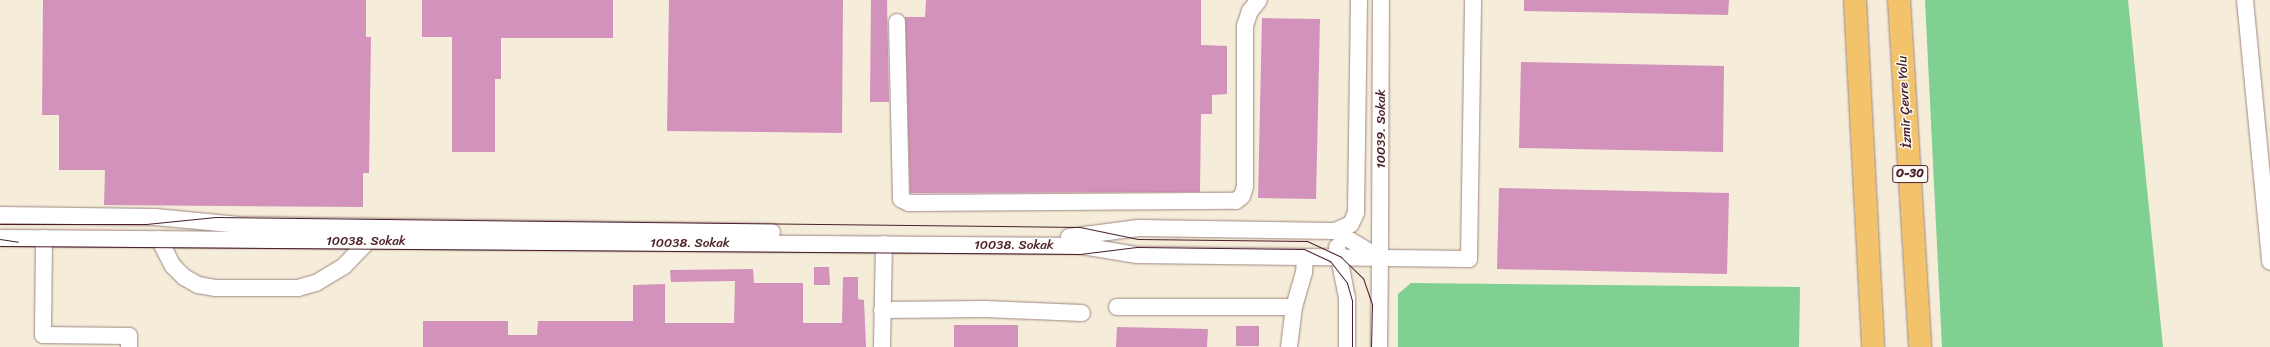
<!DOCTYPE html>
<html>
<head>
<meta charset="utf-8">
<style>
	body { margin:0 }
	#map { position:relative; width:2270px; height:347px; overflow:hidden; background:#f5edd9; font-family:Sriracha,sans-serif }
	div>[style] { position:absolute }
	.green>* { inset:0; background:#7fd091 }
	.building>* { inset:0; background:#d292bc }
	.roads { filter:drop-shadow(0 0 1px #a08682) drop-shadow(0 0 1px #a08682) }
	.minor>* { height:16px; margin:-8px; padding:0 8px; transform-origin:8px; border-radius:8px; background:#fff }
	.highway>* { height:22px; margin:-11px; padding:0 11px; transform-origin:11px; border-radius:11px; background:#f2c36a }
	.tram>* { height:1px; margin:-0.5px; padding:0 0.5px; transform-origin:0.5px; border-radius:0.5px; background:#4a1f2b }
	span { translate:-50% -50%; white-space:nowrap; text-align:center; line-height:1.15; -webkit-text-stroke:3px #fdfcf7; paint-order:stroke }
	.shield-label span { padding:1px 3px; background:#fdfcf7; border:1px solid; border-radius:3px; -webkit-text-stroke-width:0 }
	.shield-label { font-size:12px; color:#4a1f2b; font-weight:700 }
	.street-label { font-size:13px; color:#4a1f2b }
</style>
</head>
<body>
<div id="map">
	<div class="green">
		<i style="clip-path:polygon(1925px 0,2128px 0,2163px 347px,1942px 347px)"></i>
		<i style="clip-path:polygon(1411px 283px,1800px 287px,1799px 347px,1398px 347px,1398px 294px)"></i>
	</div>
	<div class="building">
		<i style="clip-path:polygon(43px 0,366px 0,366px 37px,371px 37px,369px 173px,363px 173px,363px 207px,104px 205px,105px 170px,59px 170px,59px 115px,42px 115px)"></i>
		<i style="clip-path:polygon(422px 0,613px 0,613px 38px,501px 38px,501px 79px,495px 79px,495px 152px,452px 152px,452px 37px,422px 37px)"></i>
		<i style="clip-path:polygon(669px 0,843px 0,842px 133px,667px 131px)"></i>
		<i style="clip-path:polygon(871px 0,887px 0,889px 102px,870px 102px)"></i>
		<i style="clip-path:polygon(926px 0,1201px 0,1201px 45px,1227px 46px,1227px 94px,1212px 95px,1212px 114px,1201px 114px,1200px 192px,910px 193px,905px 17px,925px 17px)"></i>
		<i style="clip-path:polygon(1524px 0,1729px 0,1728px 15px,1524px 11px)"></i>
		<i style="clip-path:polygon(1262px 18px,1320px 19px,1316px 199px,1258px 198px)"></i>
		<i style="clip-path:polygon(1521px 62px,1724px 66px,1723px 152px,1519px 148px)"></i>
		<i style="clip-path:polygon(1499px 188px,1729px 193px,1727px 274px,1497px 269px)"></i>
		<i style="clip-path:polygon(814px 267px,829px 267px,830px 285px,814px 285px)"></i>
		<i style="clip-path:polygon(753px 269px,754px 283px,803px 283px,803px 323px,842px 323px,843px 277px,858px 277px,858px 299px,864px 300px,866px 347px,423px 347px,423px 321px,508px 321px,508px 335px,537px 335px,538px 321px,633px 321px,633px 285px,665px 284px,665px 323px,734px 323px,735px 281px,671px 282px,670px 270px)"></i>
		<i style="clip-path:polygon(954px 325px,1018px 325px,1018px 347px,954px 347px)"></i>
		<i style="clip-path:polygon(1236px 326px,1259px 326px,1259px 346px,1236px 346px)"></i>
		<i style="clip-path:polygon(1117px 327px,1208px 329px,1207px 347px,1116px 347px)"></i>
	</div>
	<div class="roads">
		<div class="minor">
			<i style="left:2245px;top:0;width:263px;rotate:84.5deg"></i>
			<i style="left:897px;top:22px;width:177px;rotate:88.7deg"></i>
			<i style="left:901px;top:199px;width:9px;rotate:27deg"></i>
			<i style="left:909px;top:203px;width:327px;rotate:-0.4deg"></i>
			<i style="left:1236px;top:201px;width:8px;rotate:-40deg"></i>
			<i style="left:1242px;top:196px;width:9px;rotate:-72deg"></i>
			<i style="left:1245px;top:187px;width:161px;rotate:-90deg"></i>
			<i style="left:1245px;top:26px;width:16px;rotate:-72deg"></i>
			<i style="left:1250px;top:11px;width:14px;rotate:-51deg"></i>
			<i style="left:0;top:215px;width:155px;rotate:0.7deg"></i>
			<i style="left:155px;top:217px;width:84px;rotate:5.4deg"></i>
			<i style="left:239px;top:225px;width:533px;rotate:0.75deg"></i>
			<i style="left:1335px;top:231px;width:52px;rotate:31deg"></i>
			<i style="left:1380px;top:258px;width:89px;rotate:90.6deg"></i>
			<i style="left:1069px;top:237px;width:70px;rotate:-7.4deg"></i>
			<i style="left:1138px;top:228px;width:197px;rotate:0.9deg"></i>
			<i style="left:1335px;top:231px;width:17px;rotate:-24deg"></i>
			<i style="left:1351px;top:224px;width:12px;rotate:-66deg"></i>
			<i style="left:1356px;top:213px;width:213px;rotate:-89.2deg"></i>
			<i style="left:0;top:238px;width:1082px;rotate:0.42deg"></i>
			<i style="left:1082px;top:246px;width:56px;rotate:9.3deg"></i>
			<i style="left:1137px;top:255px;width:332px;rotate:0.7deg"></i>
			<i style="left:1469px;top:259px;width:259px;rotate:-89.1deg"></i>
			<i style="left:44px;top:238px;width:97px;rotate:90.6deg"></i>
			<i style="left:43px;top:335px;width:86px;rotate:0.7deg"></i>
			<i style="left:129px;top:336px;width:11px;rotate:90deg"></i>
			<i style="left:159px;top:239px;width:30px;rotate:63deg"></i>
			<i style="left:173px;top:266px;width:16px;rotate:45deg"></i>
			<i style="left:184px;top:277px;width:16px;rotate:30deg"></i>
			<i style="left:198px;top:285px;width:17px;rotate:10deg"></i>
			<i style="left:215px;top:288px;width:83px"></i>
			<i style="left:298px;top:288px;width:19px;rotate:-16deg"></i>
			<i style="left:316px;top:283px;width:33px;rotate:-31deg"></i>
			<i style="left:344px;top:266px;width:35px;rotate:-46deg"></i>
			<i style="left:1337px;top:247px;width:52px;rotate:78.9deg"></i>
			<i style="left:1347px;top:298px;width:49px;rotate:90deg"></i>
			<i style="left:1380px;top:258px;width:258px;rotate:-89.8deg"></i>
			<i style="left:1117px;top:307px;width:177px"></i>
			<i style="left:882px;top:310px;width:103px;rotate:-0.6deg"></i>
			<i style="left:985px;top:309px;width:97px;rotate:2.4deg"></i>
			<i style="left:882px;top:347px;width:103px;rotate:-88.9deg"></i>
			<i style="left:1289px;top:347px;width:40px;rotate:-82.9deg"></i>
			<i style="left:1294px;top:307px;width:35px;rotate:-74deg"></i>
			<i style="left:1304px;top:273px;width:16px;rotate:-86deg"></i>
		</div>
		<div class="highway">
			<i style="left:1855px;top:0;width:347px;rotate:87deg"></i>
			<i style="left:1899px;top:0;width:348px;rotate:86.5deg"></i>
		</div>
	</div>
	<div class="tram">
		<i style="left:0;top:224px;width:146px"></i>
		<i style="left:146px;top:224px;width:70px;rotate:-5.7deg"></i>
		<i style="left:216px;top:217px;width:864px;rotate:0.66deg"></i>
		<i style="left:1080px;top:227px;width:59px;rotate:11.7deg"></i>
		<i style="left:1138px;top:239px;width:169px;rotate:0.7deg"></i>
		<i style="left:1307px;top:241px;width:38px;rotate:25deg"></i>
		<i style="left:1341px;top:257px;width:30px;rotate:44deg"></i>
		<i style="left:1363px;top:278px;width:28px;rotate:71deg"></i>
		<i style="left:1372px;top:304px;width:43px;rotate:91.3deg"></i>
		<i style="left:0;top:239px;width:18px;rotate:9deg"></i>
		<i style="left:0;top:246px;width:1080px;rotate:0.42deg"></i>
		<i style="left:1080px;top:254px;width:57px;rotate:-7deg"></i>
		<i style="left:1137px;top:247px;width:167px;rotate:0.7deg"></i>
		<i style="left:1304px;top:249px;width:29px;rotate:25deg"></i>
		<i style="left:1330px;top:261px;width:28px;rotate:52deg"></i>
		<i style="left:1347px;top:283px;width:18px;rotate:74deg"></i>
		<i style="left:1352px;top:300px;width:47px;rotate:90deg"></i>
	</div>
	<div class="shield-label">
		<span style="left:1910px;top:174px">O-30</span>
	</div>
	<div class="street-label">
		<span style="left:1905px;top:102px;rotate:-93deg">İzmir Çevre Yolu</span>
		<span style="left:1381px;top:129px;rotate:-90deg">10039. Sokak</span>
		<span style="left:366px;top:241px">10038. Sokak</span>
		<span style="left:690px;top:243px">10038. Sokak</span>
		<span style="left:1014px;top:245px">10038. Sokak</span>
	</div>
</div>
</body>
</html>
